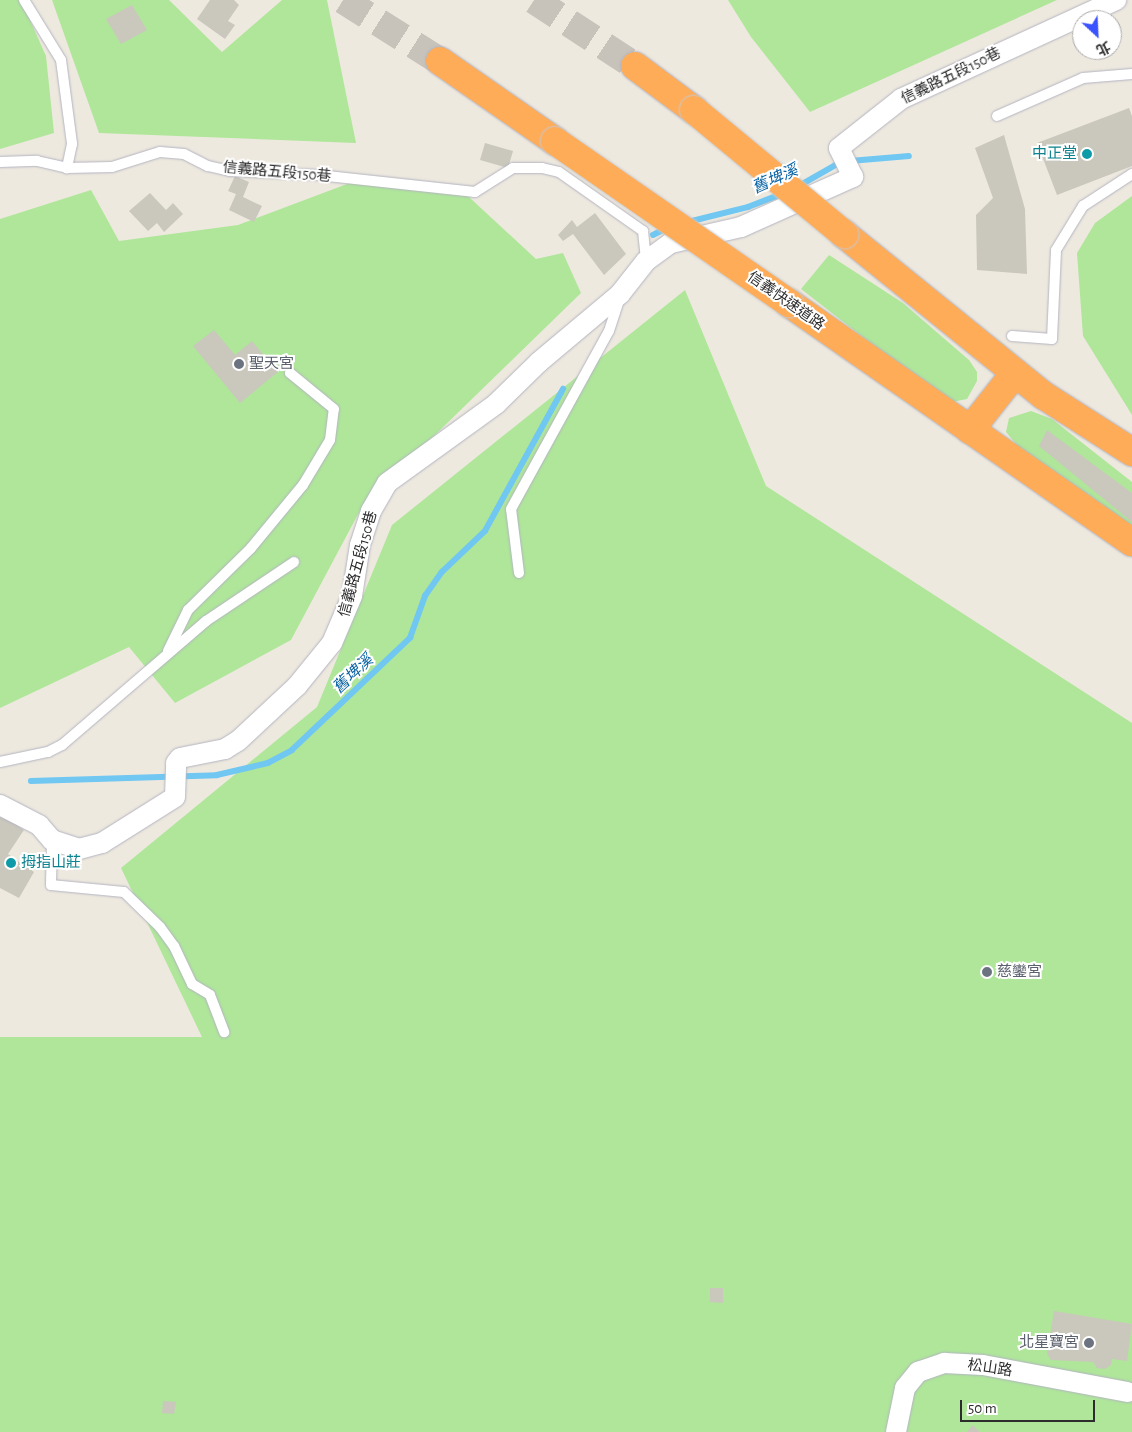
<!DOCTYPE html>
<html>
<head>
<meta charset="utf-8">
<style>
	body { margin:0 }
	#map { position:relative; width:1132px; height:1432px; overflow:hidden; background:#eee9df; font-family:"Alegreya Sans","Noto Sans TC",sans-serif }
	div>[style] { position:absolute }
	.green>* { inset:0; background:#afe69a }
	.stream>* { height:5.5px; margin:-2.75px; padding:0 2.75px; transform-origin:2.75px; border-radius:2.75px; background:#70c7f2 }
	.building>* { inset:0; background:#cac7bd }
	.highway-tunnel>* { height:28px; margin-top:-14px; transform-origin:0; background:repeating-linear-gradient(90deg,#c7c3bb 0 28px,transparent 0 42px) }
	.roads { filter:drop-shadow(0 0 1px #b3b4c0) drop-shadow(0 0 1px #b3b4c0) }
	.lane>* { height:10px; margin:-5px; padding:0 5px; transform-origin:5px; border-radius:5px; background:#fff }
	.street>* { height:20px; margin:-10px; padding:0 10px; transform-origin:10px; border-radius:10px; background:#fff }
	.highway>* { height:28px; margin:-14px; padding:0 14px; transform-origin:14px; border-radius:14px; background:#ffac59 }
	.bridges { filter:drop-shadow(0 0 1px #c8c8c8) drop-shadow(0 0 1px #c8c8c8) }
	.highway-bridge>* { height:28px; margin:-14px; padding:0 14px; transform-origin:14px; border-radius:14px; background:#ffac59 }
	.dots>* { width:14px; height:14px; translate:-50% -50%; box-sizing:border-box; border:2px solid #fff; border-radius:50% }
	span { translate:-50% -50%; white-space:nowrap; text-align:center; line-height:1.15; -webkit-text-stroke:4px #fff; paint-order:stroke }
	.street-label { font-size:15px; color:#2d2d2d }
	.culture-label { font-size:15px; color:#0d838f }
	.right { translate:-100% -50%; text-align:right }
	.left { translate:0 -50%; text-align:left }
	.worship-label { font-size:15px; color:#5b616d }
	.water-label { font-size:16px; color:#0a64a4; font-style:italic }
	.north { position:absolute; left:1072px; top:10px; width:50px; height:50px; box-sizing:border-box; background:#fff; border:1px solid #ababab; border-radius:50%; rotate:155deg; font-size:14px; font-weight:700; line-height:20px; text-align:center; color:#2d2d2d }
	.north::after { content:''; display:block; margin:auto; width:18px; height:22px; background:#3b53ff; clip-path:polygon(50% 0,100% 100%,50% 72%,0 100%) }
	.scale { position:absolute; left:960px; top:1400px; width:135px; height:22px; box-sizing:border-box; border:2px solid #2d2d2d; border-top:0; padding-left:6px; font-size:15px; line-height:18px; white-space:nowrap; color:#2d2d2d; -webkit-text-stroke:4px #fff; paint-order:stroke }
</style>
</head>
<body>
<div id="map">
	<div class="green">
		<i style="clip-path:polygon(0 0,21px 0,46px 56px,54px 133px,0 149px)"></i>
		<i style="clip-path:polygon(52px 0,169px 0,222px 52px,282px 0,327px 0,356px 143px,99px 133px)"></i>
		<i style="clip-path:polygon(728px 0,1057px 0,810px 112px,751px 37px)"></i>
		<i style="clip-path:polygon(355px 181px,456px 185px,536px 259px,563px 253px,581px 293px,363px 505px,291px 640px,175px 703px,129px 647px,0 708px,0 219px,91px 190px,119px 241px,238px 225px)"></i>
		<i style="clip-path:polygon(1132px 196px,1132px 415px,1083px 336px,1077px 253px,1095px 223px)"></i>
		<i style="clip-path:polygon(829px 255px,903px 303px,969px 360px,977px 372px,977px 381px,967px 399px,952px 402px,935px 393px,801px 289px)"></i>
		<i style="clip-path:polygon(685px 290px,766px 486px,1132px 723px,1132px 1432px,0 1432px,0 1037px,202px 1037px,121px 868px,317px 707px,392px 525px)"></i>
		<i style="clip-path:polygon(1031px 411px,1052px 419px,1132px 482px,1132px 528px,1020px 449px,1006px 432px,1009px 418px)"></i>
	</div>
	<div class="stream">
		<i style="left:850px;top:161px;width:59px;rotate:-4.8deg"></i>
		<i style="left:799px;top:186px;width:48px;rotate:-29.7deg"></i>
		<i style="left:688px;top:222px;width:62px;rotate:-14deg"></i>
		<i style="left:748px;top:207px;width:36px;rotate:-21deg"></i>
		<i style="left:653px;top:235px;width:16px;rotate:-27deg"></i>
		<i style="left:31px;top:781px;width:186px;rotate:-1.8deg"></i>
		<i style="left:217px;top:775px;width:52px;rotate:-13.2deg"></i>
		<i style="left:268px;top:763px;width:27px;rotate:-28deg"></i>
		<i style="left:292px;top:750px;width:163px;rotate:-43.5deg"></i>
		<i style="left:410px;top:638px;width:45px;rotate:-70.3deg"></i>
		<i style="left:425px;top:596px;width:29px;rotate:-55deg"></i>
		<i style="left:442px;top:572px;width:59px;rotate:-43.6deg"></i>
		<i style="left:485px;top:531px;width:162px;rotate:-61.2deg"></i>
	</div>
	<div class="building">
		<i style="clip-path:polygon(210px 0,234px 0,239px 5px,228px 21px,235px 25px,225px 39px,197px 19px)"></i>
		<i style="clip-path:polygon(132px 5px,147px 30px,121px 44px,106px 19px)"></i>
		<i style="clip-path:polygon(1129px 108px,1132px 116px,1132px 166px,1057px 195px,1037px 143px)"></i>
		<i style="clip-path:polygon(1004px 135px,1025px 209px,1027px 274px,977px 270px,976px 215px,993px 198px,975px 148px)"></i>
		<i style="clip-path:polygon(485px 143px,513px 151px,508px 168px,480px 160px)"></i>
		<i style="clip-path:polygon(235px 176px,249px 182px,243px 197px,262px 206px,254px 222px,229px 210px,236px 194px,228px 191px)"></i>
		<i style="clip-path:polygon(150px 193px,166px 210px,173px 203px,183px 214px,164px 232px,157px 223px,148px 231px,129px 211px)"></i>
		<i style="clip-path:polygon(595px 213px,626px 254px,604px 275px,573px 234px,563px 241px,558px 235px,572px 220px,577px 227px)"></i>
		<i style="clip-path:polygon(214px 330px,235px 355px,252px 341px,278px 372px,240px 403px,193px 346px)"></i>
		<i style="clip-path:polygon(1047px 430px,1132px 493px,1132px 522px,1039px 446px)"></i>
		<i style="clip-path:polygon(0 814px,24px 830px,8px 854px,34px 872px,19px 898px,0 888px)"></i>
		<i style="clip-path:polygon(710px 1288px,723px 1288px,723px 1303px,710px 1302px)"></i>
		<i style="clip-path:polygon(1054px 1311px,1132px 1324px,1127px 1361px,1112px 1359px,1111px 1365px,1105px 1369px,1097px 1368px,1093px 1362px,1051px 1360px,1047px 1354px)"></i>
		<i style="clip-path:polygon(163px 1401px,176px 1402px,174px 1414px,162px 1413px)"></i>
		<i style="clip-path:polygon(973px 1425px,980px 1432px,967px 1432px)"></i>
	</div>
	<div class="highway-tunnel">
		<i style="left:343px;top:0;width:115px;rotate:32.2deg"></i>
		<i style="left:534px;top:0;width:121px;rotate:33.2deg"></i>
	</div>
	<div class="roads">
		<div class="lane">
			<i style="left:24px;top:0;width:70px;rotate:58.3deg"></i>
			<i style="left:61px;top:60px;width:85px;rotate:82.5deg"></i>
			<i style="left:72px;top:144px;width:25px;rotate:102deg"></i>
			<i style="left:997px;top:116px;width:94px;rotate:-23.8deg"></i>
			<i style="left:1083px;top:78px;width:49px;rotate:-4.7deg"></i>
			<i style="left:0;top:162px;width:37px;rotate:-2deg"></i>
			<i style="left:37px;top:161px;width:31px;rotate:13deg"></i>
			<i style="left:67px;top:168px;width:45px;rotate:-1.3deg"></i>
			<i style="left:112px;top:167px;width:50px;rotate:-17.4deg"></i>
			<i style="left:160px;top:152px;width:24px;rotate:5deg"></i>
			<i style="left:184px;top:154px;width:27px;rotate:27deg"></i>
			<i style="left:208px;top:166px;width:22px;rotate:13deg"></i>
			<i style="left:229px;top:171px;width:89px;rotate:2.6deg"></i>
			<i style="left:318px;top:175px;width:158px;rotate:6.2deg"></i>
			<i style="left:475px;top:192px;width:45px;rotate:-32.3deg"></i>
			<i style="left:513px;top:168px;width:29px"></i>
			<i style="left:542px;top:168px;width:17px;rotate:13deg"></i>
			<i style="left:559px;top:172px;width:103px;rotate:35.1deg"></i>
			<i style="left:643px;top:231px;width:30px;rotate:84deg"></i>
			<i style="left:1012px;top:336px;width:40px;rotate:4.3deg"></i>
			<i style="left:1052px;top:339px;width:89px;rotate:-87.4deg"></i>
			<i style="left:1056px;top:250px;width:52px;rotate:-58.5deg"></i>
			<i style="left:1083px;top:206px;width:59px;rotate:-33.1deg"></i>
			<i style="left:519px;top:573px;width:64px;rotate:-97.1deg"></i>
			<i style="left:511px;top:509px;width:203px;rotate:-61.2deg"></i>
			<i style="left:609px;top:331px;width:33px;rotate:-72deg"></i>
			<i style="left:168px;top:651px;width:46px;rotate:-64deg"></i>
			<i style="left:188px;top:610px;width:88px;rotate:-44.5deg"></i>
			<i style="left:251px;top:548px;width:82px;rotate:-50.5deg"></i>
			<i style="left:303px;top:485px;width:52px;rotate:-59deg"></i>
			<i style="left:330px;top:440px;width:31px;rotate:-83deg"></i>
			<i style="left:334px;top:409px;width:57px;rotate:-140.7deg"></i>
			<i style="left:0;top:762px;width:49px;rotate:-11.8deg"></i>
			<i style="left:48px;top:752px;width:16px;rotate:-27deg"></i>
			<i style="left:62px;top:745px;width:190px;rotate:-40.7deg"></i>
			<i style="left:206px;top:621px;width:106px;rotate:-33.8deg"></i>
			<i style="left:52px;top:840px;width:45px;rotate:91.3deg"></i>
			<i style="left:51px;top:885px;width:73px;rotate:5.5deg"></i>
			<i style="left:124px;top:892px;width:50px;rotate:44.2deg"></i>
			<i style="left:160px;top:927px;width:24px;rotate:54deg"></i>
			<i style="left:174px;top:946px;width:42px;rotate:64.7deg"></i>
			<i style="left:192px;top:984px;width:21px;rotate:31deg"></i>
			<i style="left:210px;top:995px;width:40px;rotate:69deg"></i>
		</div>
		<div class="street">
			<i style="left:0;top:805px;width:44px;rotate:27.1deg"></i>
			<i style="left:39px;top:825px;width:20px;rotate:49deg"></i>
			<i style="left:52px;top:840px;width:28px;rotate:18deg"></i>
			<i style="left:79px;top:849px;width:24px;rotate:-15deg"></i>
			<i style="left:102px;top:843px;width:86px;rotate:-32.2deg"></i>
			<i style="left:175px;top:797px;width:34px;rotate:-88deg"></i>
			<i style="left:176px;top:763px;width:6px;rotate:-51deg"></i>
			<i style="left:180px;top:758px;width:46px;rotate:-11.3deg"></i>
			<i style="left:225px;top:749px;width:15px;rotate:-32deg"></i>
			<i style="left:238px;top:741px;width:81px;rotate:-43deg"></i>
			<i style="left:297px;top:686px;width:55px;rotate:-50.9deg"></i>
			<i style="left:332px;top:643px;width:51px;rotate:-66.9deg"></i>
			<i style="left:352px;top:596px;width:52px;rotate:-81.1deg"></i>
			<i style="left:360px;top:545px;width:36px;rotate:-72deg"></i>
			<i style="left:371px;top:511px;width:32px;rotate:-60deg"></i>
			<i style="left:387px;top:483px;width:135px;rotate:-35.9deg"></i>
			<i style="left:496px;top:404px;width:60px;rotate:-44.3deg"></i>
			<i style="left:539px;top:362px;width:106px;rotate:-40deg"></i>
			<i style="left:620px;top:294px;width:42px;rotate:-51.8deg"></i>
			<i style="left:646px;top:261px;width:31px;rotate:-36deg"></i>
			<i style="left:671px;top:243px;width:72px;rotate:-12.9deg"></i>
			<i style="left:741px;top:227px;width:123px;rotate:-24.1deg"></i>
			<i style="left:853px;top:177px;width:32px;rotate:-116deg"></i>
			<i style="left:839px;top:148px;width:79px;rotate:-38.3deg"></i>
			<i style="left:901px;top:99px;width:237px;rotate:-24.7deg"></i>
			<i style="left:896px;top:1432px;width:45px;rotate:-78.4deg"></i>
			<i style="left:905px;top:1388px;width:21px;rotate:-51deg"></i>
			<i style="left:918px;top:1372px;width:28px;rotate:-19deg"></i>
			<i style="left:944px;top:1363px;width:39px;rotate:3deg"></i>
			<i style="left:983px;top:1365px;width:147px;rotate:10.6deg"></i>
		</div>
		<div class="highway">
			<i style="left:440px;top:61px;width:140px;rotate:34.8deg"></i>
			<i style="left:635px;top:66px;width:74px;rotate:36.7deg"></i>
			<i style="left:844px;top:234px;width:256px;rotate:39deg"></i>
			<i style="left:1043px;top:395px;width:106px;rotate:32.6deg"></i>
			<i style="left:789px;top:303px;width:418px;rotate:34.9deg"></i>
			<i style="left:970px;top:430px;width:73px;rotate:-51.7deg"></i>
		</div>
	</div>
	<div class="bridges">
		<div class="highway-bridge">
			<i style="left:694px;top:110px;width:195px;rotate:39.6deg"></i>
			<i style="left:555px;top:141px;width:285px;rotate:34.7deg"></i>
		</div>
	</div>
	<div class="dots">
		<i style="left:1087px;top:154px;background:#0f9aa8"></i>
		<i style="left:239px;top:364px;background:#6b7280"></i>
		<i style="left:11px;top:863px;background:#0f9aa8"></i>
		<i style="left:987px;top:972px;background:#6b7280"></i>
		<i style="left:1089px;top:1343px;background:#6b7280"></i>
	</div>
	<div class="street-label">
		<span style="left:951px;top:76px;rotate:-26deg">信義路五段150巷</span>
		<span style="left:277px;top:172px;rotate:5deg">信義路五段150巷</span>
		<span style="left:786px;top:301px;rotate:35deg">信義快速道路</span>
		<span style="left:358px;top:564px;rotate:-75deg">信義路五段150巷</span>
		<span style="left:990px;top:1368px;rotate:8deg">松山路</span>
	</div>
	<div class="culture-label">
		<span class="right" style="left:1077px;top:154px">中正堂</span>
		<span class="left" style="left:21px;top:863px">拇指山莊</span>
	</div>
	<div class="worship-label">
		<span class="left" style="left:249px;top:364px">聖天宮</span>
		<span class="left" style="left:997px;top:972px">慈鑾宮</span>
		<span class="right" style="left:1079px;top:1343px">北星寶宮</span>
	</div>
	<div class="water-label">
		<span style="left:775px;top:179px;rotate:-24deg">舊埤溪</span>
		<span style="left:353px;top:674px;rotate:-43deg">舊埤溪</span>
	</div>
	<div class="north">北</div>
	<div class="scale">50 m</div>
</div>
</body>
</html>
